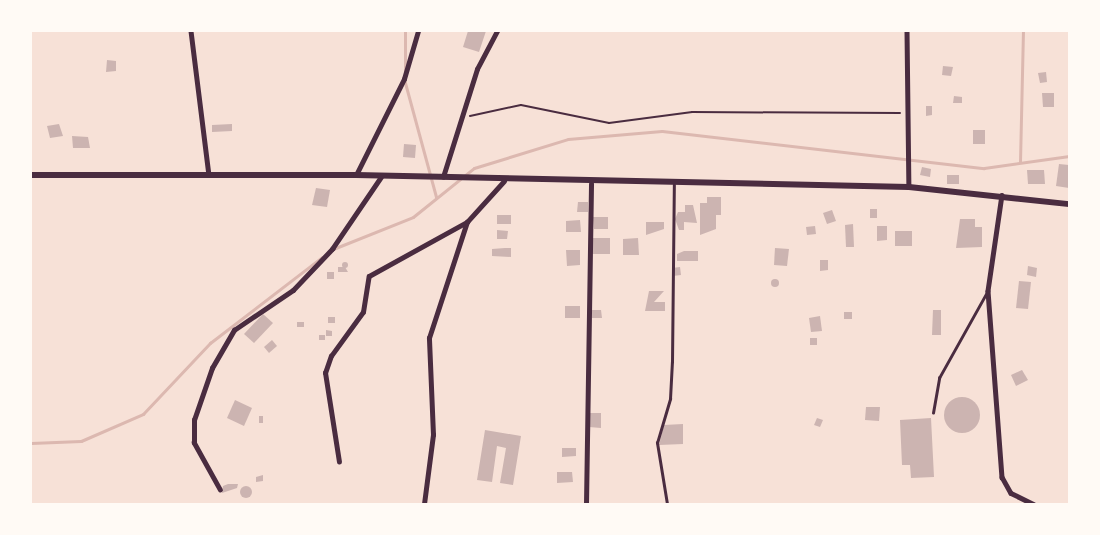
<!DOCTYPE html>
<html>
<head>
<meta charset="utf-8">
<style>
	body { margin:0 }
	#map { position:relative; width:1100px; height:535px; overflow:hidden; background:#f7e1d7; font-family:Raleway,sans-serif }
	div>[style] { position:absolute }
	.stream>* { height:3px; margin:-1.5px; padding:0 1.5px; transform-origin:1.5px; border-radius:1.5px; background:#dcb8b0 }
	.building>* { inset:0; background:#ccb4b1 }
	.round { border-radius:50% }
	.path>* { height:2px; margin:-1px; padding:0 1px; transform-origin:1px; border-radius:1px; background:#4a2c40 }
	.service>* { height:2.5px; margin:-1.25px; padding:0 1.25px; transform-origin:1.25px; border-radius:1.25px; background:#4a2c40 }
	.minor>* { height:4.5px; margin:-2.25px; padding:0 2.25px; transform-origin:2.25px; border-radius:2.25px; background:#4a2c40 }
	.secondary>* { height:6px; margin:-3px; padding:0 3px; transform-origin:3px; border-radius:3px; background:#4a2c40 }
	span { translate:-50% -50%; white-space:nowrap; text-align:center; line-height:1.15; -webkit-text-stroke:4.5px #fffaf5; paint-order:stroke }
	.frame { position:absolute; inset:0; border:32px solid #fffaf5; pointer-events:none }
</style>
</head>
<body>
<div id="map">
	<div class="stream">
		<i style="left:405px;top:73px;width:42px;rotate:-90deg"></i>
		<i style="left:404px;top:79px;width:122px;rotate:74.8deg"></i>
		<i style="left:1020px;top:162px;width:131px;rotate:-88.7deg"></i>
		<i style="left:333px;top:249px;width:86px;rotate:-21.8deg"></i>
		<i style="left:413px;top:217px;width:78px;rotate:-38.8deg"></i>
		<i style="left:474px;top:168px;width:98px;rotate:-17.1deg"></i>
		<i style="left:568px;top:139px;width:94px;rotate:-4.9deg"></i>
		<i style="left:662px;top:131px;width:324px;rotate:6.6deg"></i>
		<i style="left:984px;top:168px;width:86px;rotate:-8deg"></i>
		<i style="left:31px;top:443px;width:50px;rotate:-2.3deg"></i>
		<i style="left:81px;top:441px;width:68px;rotate:-23.5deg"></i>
		<i style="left:143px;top:414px;width:98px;rotate:-46.7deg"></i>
		<i style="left:210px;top:343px;width:141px;rotate:-37.5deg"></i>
	</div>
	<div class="building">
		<i style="clip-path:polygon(468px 31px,486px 31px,479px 52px,463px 47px)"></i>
		<i style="clip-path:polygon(107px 60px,116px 61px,116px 71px,106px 72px)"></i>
		<i style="clip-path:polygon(943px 66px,953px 67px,951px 76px,942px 75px)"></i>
		<i style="clip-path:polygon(1046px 72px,1047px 82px,1040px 83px,1038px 73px)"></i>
		<i style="clip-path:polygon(1042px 93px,1054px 93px,1054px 107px,1043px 107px)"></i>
		<i style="clip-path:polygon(954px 96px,962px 97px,962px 103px,953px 103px)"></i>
		<i style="clip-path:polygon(926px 106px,932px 106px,932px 115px,926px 116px)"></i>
		<i style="clip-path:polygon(59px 124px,63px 136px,50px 138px,47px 126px)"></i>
		<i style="clip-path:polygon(232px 124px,232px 131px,212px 132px,212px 125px)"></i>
		<i style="clip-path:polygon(973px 130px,985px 130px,985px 144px,973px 144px)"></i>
		<i style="clip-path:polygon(72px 136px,88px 137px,90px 148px,73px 148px)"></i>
		<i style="clip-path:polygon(404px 144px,416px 145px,415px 158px,403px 157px)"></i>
		<i style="clip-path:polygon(1059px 164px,1069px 165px,1069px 188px,1056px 186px)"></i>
		<i style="clip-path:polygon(922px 167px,931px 169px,930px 177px,920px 175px)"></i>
		<i style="clip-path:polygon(1027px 170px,1044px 170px,1045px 184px,1028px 184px)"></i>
		<i style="clip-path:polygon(947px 175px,959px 175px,959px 184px,947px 184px)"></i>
		<i style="clip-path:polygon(316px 188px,330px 190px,327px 207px,312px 205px)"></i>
		<i style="clip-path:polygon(707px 197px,721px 197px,721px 215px,716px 215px,716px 229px,700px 235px,700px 203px,707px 203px)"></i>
		<i style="clip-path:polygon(578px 202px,588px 202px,588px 212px,577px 212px)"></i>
		<i style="clip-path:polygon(685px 205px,693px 205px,697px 223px,684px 222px,684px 230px,679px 230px,675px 219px,678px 212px,685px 212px)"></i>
		<i style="clip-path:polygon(870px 209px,877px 209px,877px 218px,870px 218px)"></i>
		<i style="clip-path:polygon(832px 210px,836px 221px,827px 224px,823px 213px)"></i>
		<i style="clip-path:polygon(497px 215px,511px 215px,511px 224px,497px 224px)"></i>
		<i style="clip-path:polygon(593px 217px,608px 217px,608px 229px,594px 229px)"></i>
		<i style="clip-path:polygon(960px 219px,975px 219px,975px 227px,982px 227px,982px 247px,956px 248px)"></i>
		<i style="clip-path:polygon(580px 220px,581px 232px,566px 232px,566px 221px)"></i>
		<i style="clip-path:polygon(646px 222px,664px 222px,664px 229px,646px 235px)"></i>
		<i style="clip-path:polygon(853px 224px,854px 247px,846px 247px,845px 225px)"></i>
		<i style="clip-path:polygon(815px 226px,816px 234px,807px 235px,806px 227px)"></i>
		<i style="clip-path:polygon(877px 226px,887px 226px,887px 240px,877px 241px)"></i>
		<i style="clip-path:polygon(497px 230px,508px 231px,507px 239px,497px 239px)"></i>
		<i style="clip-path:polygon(895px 231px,912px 231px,912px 246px,895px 246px)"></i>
		<i style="clip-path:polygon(592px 238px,610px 238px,610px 254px,592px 254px)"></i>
		<i style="clip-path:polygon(638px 238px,639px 255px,623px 255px,623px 239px)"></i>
		<i style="clip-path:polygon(505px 248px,511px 248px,511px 257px,492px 256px,492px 249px)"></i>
		<i style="clip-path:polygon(775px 248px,789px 249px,787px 266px,774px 265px)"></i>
		<i style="clip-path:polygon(566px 250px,580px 250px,580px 265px,567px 266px)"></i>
		<i style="clip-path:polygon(684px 251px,698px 251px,698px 261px,677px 261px,677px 254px)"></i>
		<i style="clip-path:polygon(820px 260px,828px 260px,828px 270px,820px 271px)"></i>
		<i class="round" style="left:342px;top:262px;width:6px;height:6px"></i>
		<i style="clip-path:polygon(1028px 266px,1037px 268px,1036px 277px,1027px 275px)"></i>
		<i style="clip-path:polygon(338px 267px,345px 267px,348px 272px,338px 272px)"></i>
		<i style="clip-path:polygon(680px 267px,681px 275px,673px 276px,672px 268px)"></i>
		<i style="clip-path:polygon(327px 272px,334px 272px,334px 279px,327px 279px)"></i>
		<i class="round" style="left:771px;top:279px;width:8px;height:8px"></i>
		<i style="clip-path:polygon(1019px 281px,1031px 282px,1028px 309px,1016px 308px)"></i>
		<i style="clip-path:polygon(649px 291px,664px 291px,654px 302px,665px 302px,665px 311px,645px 311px)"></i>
		<i style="clip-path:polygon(565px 306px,580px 306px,580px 318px,565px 318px)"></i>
		<i style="clip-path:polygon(592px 310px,601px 310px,602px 318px,592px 318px)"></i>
		<i style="clip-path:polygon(933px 310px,941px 310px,941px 335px,932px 335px)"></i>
		<i style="clip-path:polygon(844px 312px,852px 312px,852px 319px,844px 319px)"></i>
		<i style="clip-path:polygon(263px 314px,273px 323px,254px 343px,244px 334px)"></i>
		<i style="clip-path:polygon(820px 316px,822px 331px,811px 332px,809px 318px)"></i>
		<i style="clip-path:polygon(328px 317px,335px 317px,335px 323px,328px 323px)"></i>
		<i style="clip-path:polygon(297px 322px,304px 322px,304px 327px,297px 327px)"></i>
		<i style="clip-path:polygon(326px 330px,332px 331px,332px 336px,326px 336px)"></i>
		<i style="clip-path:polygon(319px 335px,325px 335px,325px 340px,319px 340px)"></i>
		<i style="clip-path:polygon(810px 338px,817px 338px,817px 345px,810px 345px)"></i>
		<i style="clip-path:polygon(272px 340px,277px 346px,269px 353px,264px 347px)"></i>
		<i style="clip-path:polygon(1022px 370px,1028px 380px,1016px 386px,1011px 375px)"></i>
		<i class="round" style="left:944px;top:397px;width:36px;height:36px"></i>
		<i style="clip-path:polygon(235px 400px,252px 408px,244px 426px,227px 418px)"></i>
		<i style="clip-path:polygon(866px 407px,880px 407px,879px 421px,865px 420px)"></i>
		<i style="clip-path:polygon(589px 413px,601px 413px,601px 428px,589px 427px)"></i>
		<i style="clip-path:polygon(259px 416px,263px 416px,263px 423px,259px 423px)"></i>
		<i style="clip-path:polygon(817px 418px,823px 420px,820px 427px,814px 425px)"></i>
		<i style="clip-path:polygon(931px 418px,934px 477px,911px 478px,910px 465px,902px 465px,900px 420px)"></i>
		<i style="clip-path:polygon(683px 424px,683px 444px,659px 445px,664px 425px)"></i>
		<i style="clip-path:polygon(485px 430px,521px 436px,513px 485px,500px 483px,506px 448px,497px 446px,492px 482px,477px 480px)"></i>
		<i style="clip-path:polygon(562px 448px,576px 448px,576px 456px,562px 457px)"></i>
		<i style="clip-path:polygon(557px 472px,572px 472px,573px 482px,557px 483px)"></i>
		<i style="clip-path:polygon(263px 475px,263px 481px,256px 482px,256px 477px)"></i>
		<i style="clip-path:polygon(228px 484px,238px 484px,237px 488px,222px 493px,223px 486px)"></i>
		<i class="round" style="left:240px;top:486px;width:12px;height:12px"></i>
	</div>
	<div class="path">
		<i style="left:470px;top:116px;width:52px;rotate:-12.2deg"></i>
		<i style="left:521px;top:105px;width:90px;rotate:11.6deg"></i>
		<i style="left:609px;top:123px;width:84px;rotate:-7.5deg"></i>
		<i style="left:692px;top:112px;width:208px;rotate:0.3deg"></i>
	</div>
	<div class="service">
		<i style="left:933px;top:413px;width:36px;rotate:-80deg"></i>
		<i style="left:939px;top:378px;width:98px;rotate:-60.8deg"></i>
		<i style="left:667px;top:504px;width:62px;rotate:-99.3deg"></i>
		<i style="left:657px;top:443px;width:46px;rotate:-73.5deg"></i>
		<i style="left:670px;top:399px;width:37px;rotate:-87deg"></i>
		<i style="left:672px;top:362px;width:177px;rotate:-89.4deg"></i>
	</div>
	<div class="minor">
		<i style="left:191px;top:31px;width:145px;rotate:82.9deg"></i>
		<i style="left:907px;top:31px;width:156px;rotate:89.3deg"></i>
		<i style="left:356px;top:175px;width:107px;rotate:-63.4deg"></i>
		<i style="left:404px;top:79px;width:50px;rotate:-73.7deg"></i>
		<i style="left:443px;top:177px;width:113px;rotate:-72.5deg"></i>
		<i style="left:477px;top:69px;width:43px;rotate:-62.2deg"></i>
		<i style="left:1002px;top:195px;width:97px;rotate:98.3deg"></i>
		<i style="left:988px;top:291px;width:187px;rotate:85.7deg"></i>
		<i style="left:1002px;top:477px;width:18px;rotate:61deg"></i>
		<i style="left:1011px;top:493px;width:25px;rotate:26deg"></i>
		<i style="left:339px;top:462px;width:90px;rotate:-98.9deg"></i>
		<i style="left:325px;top:373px;width:18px;rotate:-71deg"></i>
		<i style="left:331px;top:356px;width:54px;rotate:-54deg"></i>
		<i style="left:363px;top:312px;width:36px;rotate:-81deg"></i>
		<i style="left:369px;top:276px;width:112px;rotate:-28.9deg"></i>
		<i style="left:467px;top:222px;width:55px;rotate:-47.9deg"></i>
		<i style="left:220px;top:490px;width:54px;rotate:-119deg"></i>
		<i style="left:194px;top:443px;width:23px;rotate:-90deg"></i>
		<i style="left:194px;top:420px;width:55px;rotate:-70.9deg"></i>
		<i style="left:212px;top:368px;width:44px;rotate:-59.9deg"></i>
		<i style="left:234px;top:330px;width:71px;rotate:-34.1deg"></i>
		<i style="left:293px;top:290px;width:57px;rotate:-46.4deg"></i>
		<i style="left:332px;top:249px;width:87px;rotate:-55.8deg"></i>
		<i style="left:424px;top:504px;width:70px;rotate:-82.6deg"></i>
		<i style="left:433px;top:435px;width:97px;rotate:-92.4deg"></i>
		<i style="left:429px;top:338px;width:122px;rotate:-71.9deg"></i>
		<i style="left:586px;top:504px;width:320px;rotate:-89.1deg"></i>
	</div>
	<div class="secondary">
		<i style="left:31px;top:175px;width:325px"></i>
		<i style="left:356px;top:175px;width:553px;rotate:1.24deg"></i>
		<i style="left:909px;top:187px;width:161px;rotate:6.1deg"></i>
	</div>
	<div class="frame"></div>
</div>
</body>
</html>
